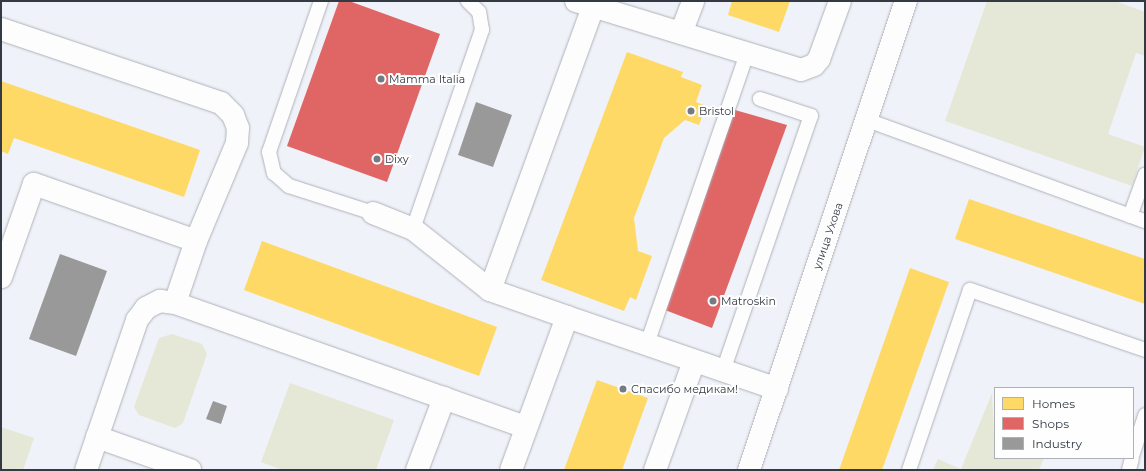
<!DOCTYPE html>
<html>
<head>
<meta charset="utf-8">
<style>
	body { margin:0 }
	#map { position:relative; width:1146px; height:471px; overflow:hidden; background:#eff2f8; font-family:Montserrat,sans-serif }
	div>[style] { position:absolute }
	.green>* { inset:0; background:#e5e8d6 }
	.homes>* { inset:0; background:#ffd966 }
	.shops>* { inset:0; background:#e06666 }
	.industry>* { inset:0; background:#999 }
	.roads { filter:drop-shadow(0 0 1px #aeb2b9) drop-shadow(0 0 1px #aeb2b9) }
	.service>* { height:14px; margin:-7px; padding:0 7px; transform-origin:7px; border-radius:7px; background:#fdfdfe }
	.minor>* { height:22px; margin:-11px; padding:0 11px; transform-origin:11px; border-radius:11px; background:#fdfdfe }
	.tertiary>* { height:22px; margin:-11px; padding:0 11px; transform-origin:11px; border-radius:11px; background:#fdfdfe }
	.dots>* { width:11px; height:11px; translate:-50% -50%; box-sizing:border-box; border:2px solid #fefefe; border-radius:50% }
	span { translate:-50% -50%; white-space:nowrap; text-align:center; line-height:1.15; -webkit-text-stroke:4px #fefefe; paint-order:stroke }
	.poi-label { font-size:11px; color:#333a44 }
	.left { translate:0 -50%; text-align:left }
	.street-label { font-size:11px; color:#333a44 }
	.frame { position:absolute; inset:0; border:2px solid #333a44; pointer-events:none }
	.legend { position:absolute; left:994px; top:387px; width:140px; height:72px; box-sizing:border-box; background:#fefefe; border:1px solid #adb0b4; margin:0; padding:5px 7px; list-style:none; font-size:12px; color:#333a44 }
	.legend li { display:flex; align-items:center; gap:8px; height:20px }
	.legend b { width:20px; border:1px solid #adb0b4 }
</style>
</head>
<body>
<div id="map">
	<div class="green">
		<i style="clip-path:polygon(987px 1px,1115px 1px,1145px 12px,1145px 56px,1136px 53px,1108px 134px,1145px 147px,1132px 186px,945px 121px)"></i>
		<i style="clip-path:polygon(172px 334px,202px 344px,207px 354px,183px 423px,175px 428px,139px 415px,134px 407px,159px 338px)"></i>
		<i style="clip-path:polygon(290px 383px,394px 420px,376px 470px,282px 470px,261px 462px)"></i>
		<i style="clip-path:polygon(992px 393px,995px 458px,1044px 458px,1039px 470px,933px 470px,938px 459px,961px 469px)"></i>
		<i style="clip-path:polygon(1px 427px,34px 438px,23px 470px,1px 470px)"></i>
	</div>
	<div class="homes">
		<i style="clip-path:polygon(732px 1px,790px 1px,779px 32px,728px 15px)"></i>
		<i style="clip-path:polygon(627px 52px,683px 72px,681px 77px,702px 85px,696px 102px,706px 106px,699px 125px,685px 120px,664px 138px,634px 218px,638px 251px,652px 256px,636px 300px,630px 297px,624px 311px,541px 280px)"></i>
		<i style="clip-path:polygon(1px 81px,200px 150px,184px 197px,14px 138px,8px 154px,1px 151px)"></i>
		<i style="clip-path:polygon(969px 199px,1145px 259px,1145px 304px,955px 239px)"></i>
		<i style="clip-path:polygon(262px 241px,497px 327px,479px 376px,244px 290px)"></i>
		<i style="clip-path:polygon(910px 268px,949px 282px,882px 470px,839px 470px)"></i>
		<i style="clip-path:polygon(597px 380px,648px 398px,622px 470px,564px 470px)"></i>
	</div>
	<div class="shops">
		<i style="clip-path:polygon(339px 1px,349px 1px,440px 34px,387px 182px,287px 146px)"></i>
		<i style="clip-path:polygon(735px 110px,787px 125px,712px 328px,665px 310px)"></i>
	</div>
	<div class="industry">
		<i style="clip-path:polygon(476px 102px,512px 115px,493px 167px,458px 155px)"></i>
		<i style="clip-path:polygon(60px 254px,107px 271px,76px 356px,29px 339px)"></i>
		<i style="clip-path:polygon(213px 401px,227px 406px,221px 424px,206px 419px)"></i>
	</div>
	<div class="roads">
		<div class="service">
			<i style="left:321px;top:1px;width:160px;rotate:109deg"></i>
			<i style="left:269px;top:152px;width:22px;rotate:77deg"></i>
			<i style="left:274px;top:173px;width:20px;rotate:41deg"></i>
			<i style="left:289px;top:186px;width:88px;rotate:17.8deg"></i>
			<i style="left:867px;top:120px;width:296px;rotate:20deg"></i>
			<i style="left:1130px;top:216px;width:44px;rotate:-69.9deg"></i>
			<i style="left:413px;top:229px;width:211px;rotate:-70.9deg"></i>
			<i style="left:482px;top:30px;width:18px;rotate:-99deg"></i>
			<i style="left:479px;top:12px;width:16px;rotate:-135deg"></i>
			<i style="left:647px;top:344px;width:308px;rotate:-71deg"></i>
			<i style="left:723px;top:371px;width:270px;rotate:-71deg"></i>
			<i style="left:811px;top:116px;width:54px;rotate:-161.6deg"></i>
			<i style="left:1133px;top:453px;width:40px;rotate:-72deg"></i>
			<i style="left:909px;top:470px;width:190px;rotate:-71.3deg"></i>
			<i style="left:970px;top:290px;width:185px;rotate:18.9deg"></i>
			<i style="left:1129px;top:470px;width:12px;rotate:-76deg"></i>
		</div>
		<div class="minor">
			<i style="left:576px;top:1px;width:235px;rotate:17deg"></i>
			<i style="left:801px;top:70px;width:14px;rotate:-21deg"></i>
			<i style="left:814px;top:65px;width:8px;rotate:-50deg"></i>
			<i style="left:819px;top:59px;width:62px;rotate:-70.1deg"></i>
			<i style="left:1px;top:29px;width:232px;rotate:18.6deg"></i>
			<i style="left:221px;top:103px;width:17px;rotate:45deg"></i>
			<i style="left:233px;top:115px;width:14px;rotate:69deg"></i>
			<i style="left:238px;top:128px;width:15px;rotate:94deg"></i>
			<i style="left:237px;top:143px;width:106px;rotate:112.7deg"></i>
			<i style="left:196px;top:241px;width:172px;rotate:-160.6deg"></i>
			<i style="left:34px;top:184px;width:99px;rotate:109.5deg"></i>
			<i style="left:681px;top:33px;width:34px;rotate:-69deg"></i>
			<i style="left:373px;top:213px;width:43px;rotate:21.8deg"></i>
			<i style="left:413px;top:229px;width:98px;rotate:38.4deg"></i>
			<i style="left:196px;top:241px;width:65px;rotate:108.7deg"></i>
			<i style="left:175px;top:303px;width:372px;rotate:19.5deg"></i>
			<i style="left:567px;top:317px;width:82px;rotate:-160.7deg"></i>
			<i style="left:490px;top:290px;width:301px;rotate:-70deg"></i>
			<i style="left:97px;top:437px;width:99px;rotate:19.5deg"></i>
			<i style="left:86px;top:470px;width:158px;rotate:-71.2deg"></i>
			<i style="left:137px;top:320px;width:15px;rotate:-53deg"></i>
			<i style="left:146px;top:308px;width:16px;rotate:-27deg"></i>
			<i style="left:160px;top:301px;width:15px;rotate:8deg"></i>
			<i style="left:417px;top:470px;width:77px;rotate:-69.4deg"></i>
			<i style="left:511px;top:470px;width:163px;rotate:-69.9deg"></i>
			<i style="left:567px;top:317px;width:222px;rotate:18.9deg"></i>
			<i style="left:655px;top:470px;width:116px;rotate:-70.3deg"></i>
		</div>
		<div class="tertiary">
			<i style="left:749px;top:470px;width:495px;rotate:-71.5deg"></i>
		</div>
	</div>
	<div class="dots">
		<i style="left:381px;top:79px;background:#757a83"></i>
		<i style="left:691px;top:111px;background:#757a83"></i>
		<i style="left:377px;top:159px;background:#757a83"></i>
		<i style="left:713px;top:301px;background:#757a83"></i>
		<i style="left:623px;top:389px;background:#757a83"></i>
	</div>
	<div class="poi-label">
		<span class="left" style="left:389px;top:79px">Mamma Italia</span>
		<span class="left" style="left:699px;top:111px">Bristol</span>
		<span class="left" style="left:385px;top:159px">Dixy</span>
		<span class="left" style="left:721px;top:301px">Matroskin</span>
		<span class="left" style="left:631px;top:389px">Спасибо медикам!</span>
	</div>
	<div class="street-label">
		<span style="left:828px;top:236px;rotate:-71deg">улица Ухова</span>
	</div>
	<div class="frame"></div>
	<ul class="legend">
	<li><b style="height:11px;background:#ffd966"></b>Homes</li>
	<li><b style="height:11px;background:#e06666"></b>Shops</li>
	<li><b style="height:11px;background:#999"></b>Industry</li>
	</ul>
</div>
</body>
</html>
